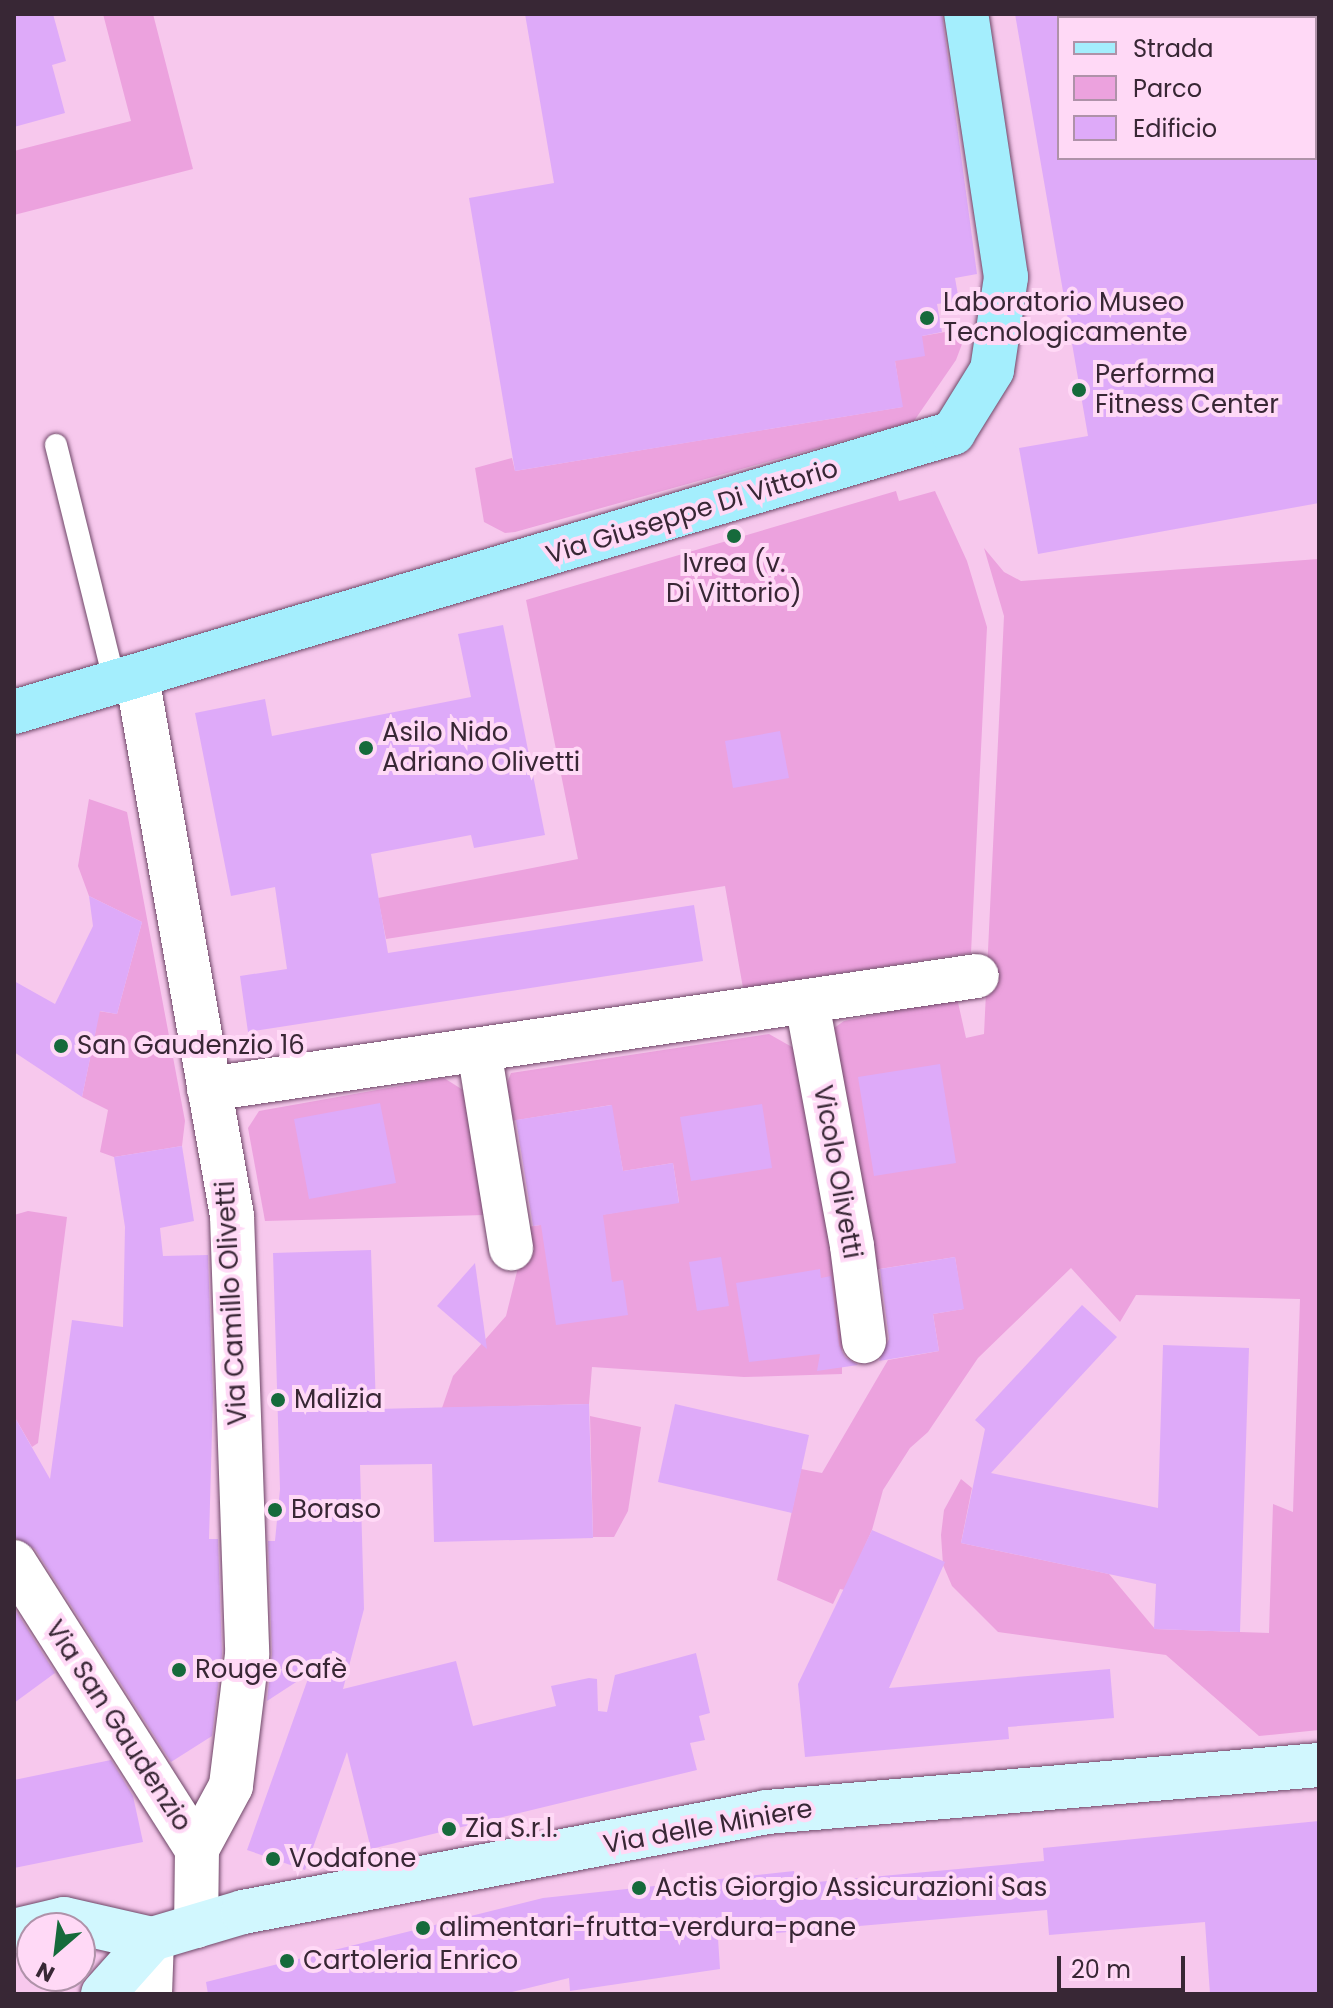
<!DOCTYPE html>
<html>
<head>
<meta charset="utf-8">
<style>
	body { margin:0 }
	#map { position:relative; width:1333px; height:2008px; overflow:hidden; background:#f7c8ed; font-family:Poppins,sans-serif }
	div>[style] { position:absolute }
	.green>* { inset:0; background:#eca2de }
	.building>* { inset:0; background:#deaaf9 }
	.roads { filter:drop-shadow(0 0 2px #6e4767) drop-shadow(0 0 2px #6e4767) }
	.lane>* { height:22px; margin:-11px; padding:0 11px; transform-origin:11px; border-radius:11px; background:#fff }
	.street>* { height:44px; margin:-22px; padding:0 22px; transform-origin:22px; border-radius:22px; background:#fff }
	.secondary>* { height:44px; margin:-22px; padding:0 22px; transform-origin:22px; border-radius:22px; background:#d1f7fe }
	.primary>* { height:44px; margin:-22px; padding:0 22px; transform-origin:22px; border-radius:22px; background:#a4eefd }
	.dots>* { width:22px; height:22px; translate:-50% -50%; box-sizing:border-box; border:4px solid #ffd9f6; border-radius:50% }
	span { translate:-50% -50%; white-space:nowrap; text-align:center; line-height:1.15; -webkit-text-stroke:8px #ffd9f6; paint-order:stroke }
	.poi-label { font-size:26px; color:#382735 }
	.left { translate:0 -50%; text-align:left }
	.street-label { font-size:26px; color:#382735 }
	.frame { position:absolute; inset:0; border:16px solid #382735; pointer-events:none }
	.legend { position:absolute; left:1057px; top:16px; width:260px; height:144px; box-sizing:border-box; background:#ffd9f6; border:2px solid #af92a9; margin:0; padding:10px 14px; list-style:none; font-size:24px; color:#382735 }
	.legend li { display:flex; align-items:center; gap:16px; height:40px }
	.legend b { width:40px; border:2px solid #af92a9 }
	.north { position:absolute; left:16px; top:1912px; width:80px; height:80px; box-sizing:border-box; background:#ffd9f6; border:2px solid #af92a9; border-radius:50%; rotate:208deg; font-size:22px; font-weight:700; line-height:32px; text-align:center; color:#382735 }
	.north::after { content:''; display:block; margin:auto; width:28px; height:36px; background:#166a3b; clip-path:polygon(50% 0,100% 100%,50% 72%,0 100%) }
	.scale { position:absolute; left:1057px; top:1956px; width:128px; height:36px; box-sizing:border-box; border:4px solid #382735; border-top:0; padding-left:10px; font-size:24px; line-height:28px; white-space:nowrap; color:#382735; -webkit-text-stroke:6px #ffd9f6; paint-order:stroke }
</style>
</head>
<body>
<div id="map">
	<div class="green">
		<i style="clip-path:polygon(103px 14px,153px 14px,193px 169px,14px 215px,14px 151px,131px 121px)"></i>
		<i style="clip-path:polygon(968px 328px,956px 360px,914px 421px,515px 532px,505px 533px,484px 522px,475px 468px,512px 458px,515px 471px,902px 407px,895px 361px,922px 336px)"></i>
		<i style="clip-path:polygon(896px 491px,899px 501px,935px 491px,967px 561px,987px 627px,971px 953px,743px 988px,725px 886px,386px 939px,378px 898px,578px 859px,526px 600px)"></i>
		<i style="clip-path:polygon(984px 548px,1004px 572px,1021px 581px,1319px 559px,1319px 1730px,1259px 1736px,1166px 1655px,998px 1632px,952px 1586px,943px 1565px,941px 1535px,944px 1510px,961px 1479px,972px 1488px,961px 1543px,1109px 1574px,1155px 1629px,1269px 1633px,1273px 1504px,1293px 1512px,1300px 1299px,1136px 1295px,1120px 1322px,1071px 1268px,978px 1358px,928px 1432px,910px 1448px,883px 1490px,872px 1530px,845px 1590px,840px 1589px,833px 1604px,777px 1580px,801px 1469px,822px 1473px,888px 1360px,939px 1351px,933px 1314px,963px 1309px,955px 1257px,873px 1270px,834px 1028px,844px 1021px,957px 998px,966px 1038px,984px 1034px,1004px 616px)"></i>
		<i style="clip-path:polygon(89px 799px,127px 812px,185px 1121px,182px 1146px,114px 1157px,100px 1152px,108px 1110px,82px 1097px,96px 1029px,55px 1004px,117px 1014px,142px 922px,89px 896px,78px 866px)"></i>
		<i style="clip-path:polygon(769px 1034px,799px 1051px,842px 1315px,842px 1374px,744px 1377px,592px 1367px,589px 1404px,442px 1408px,453px 1376px,506px 1316px,528px 1227px,679px 1202px,673px 1163px,623px 1171px,611px 1105px,511px 1121px,504px 1091px,511px 1073px)"></i>
		<i style="clip-path:polygon(444px 1078px,463px 1090px,485px 1215px,265px 1221px,248px 1128px,259px 1111px)"></i>
		<i style="clip-path:polygon(28px 1211px,67px 1217px,38px 1443px,32px 1447px,14px 1416px,14px 1215px)"></i>
		<i style="clip-path:polygon(590px 1416px,641px 1427px,628px 1511px,614px 1537px,593px 1537px)"></i>
	</div>
	<div class="building">
		<i style="clip-path:polygon(14px 14px,53px 14px,66px 61px,52px 65px,65px 113px,14px 127px)"></i>
		<i style="clip-path:polygon(525px 14px,942px 14px,977px 274px,955px 278px,959px 301px,937px 304px,942px 332px,922px 336px,925px 356px,895px 361px,903px 407px,515px 471px,469px 198px,554px 183px)"></i>
		<i style="clip-path:polygon(1015px 14px,1059px 14px,1059px 158px,1319px 158px,1319px 503px,1038px 554px,1019px 448px,1088px 436px)"></i>
		<i style="clip-path:polygon(503px 625px,545px 835px,474px 848px,471px 835px,371px 854px,388px 953px,694px 905px,703px 961px,248px 1032px,240px 976px,287px 969px,275px 887px,231px 896px,195px 713px,265px 699px,272px 736px,471px 697px,458px 634px)"></i>
		<i style="clip-path:polygon(780px 731px,789px 778px,733px 788px,725px 741px)"></i>
		<i style="clip-path:polygon(89px 896px,142px 922px,117px 1014px,100px 1011px,82px 1097px,14px 1052px,14px 981px,55px 1004px,93px 926px)"></i>
		<i style="clip-path:polygon(940px 1064px,956px 1163px,874px 1176px,858px 1077px)"></i>
		<i style="clip-path:polygon(380px 1103px,396px 1183px,309px 1199px,294px 1119px)"></i>
		<i style="clip-path:polygon(762px 1104px,772px 1168px,691px 1181px,680px 1117px)"></i>
		<i style="clip-path:polygon(612px 1105px,623px 1171px,673px 1163px,679px 1203px,603px 1215px,612px 1282px,623px 1280px,628px 1315px,556px 1325px,541px 1225px,533px 1226px,516px 1120px)"></i>
		<i style="clip-path:polygon(182px 1146px,194px 1221px,160px 1228px,163px 1256px,208px 1255px,213px 1396px,209px 1539px,218px 1539px,222px 1654px,212px 1736px,171px 1762px,35px 1549px,14px 1537px,14px 1416px,50px 1479px,72px 1320px,123px 1327px,125px 1227px,114px 1157px)"></i>
		<i style="clip-path:polygon(371px 1250px,376px 1409px,589px 1404px,593px 1538px,434px 1542px,432px 1464px,360px 1465px,364px 1609px,343px 1689px,456px 1661px,473px 1726px,556px 1706px,551px 1686px,589px 1678px,597px 1679px,598px 1711px,607px 1712px,615px 1675px,696px 1653px,710px 1713px,699px 1716px,705px 1740px,690px 1743px,697px 1770px,371px 1849px,347px 1752px,305px 1870px,247px 1850px,310px 1673px,267px 1701px,272px 1654px,268px 1541px,275px 1541px,280px 1489px,273px 1253px)"></i>
		<i style="clip-path:polygon(721px 1257px,729px 1306px,697px 1311px,689px 1262px)"></i>
		<i style="clip-path:polygon(955px 1257px,964px 1309px,933px 1314px,939px 1351px,879px 1361px,889px 1339px,880px 1269px)"></i>
		<i style="clip-path:polygon(475px 1263px,487px 1349px,437px 1306px)"></i>
		<i style="clip-path:polygon(820px 1269px,821px 1278px,831px 1276px,839px 1345px,845px 1357px,858px 1365px,817px 1371px,820px 1354px,749px 1362px,736px 1283px)"></i>
		<i style="clip-path:polygon(1082px 1305px,1117px 1337px,991px 1473px,1158px 1508px,1163px 1345px,1249px 1348px,1240px 1632px,1154px 1629px,1156px 1584px,961px 1543px,985px 1429px,975px 1420px)"></i>
		<i style="clip-path:polygon(675px 1404px,809px 1435px,792px 1513px,658px 1482px)"></i>
		<i style="clip-path:polygon(872px 1530px,945px 1562px,889px 1688px,1110px 1669px,1114px 1718px,1008px 1727px,1009px 1739px,805px 1757px,798px 1684px)"></i>
		<i style="clip-path:polygon(14px 1608px,55px 1673px,14px 1703px)"></i>
		<i style="clip-path:polygon(111px 1760px,133px 1796px,143px 1842px,14px 1868px,14px 1780px)"></i>
		<i style="clip-path:polygon(1319px 1821px,1319px 1994px,1210px 1994px,1205px 1922px,1049px 1935px,1047px 1910px,718px 1938px,720px 1969px,570px 1991px,569px 1978px,504px 1994px,208px 1994px,206px 1982px,543px 1898px,794px 1871px,795px 1884px,1044px 1861px,1043px 1848px)"></i>
	</div>
	<div class="roads">
		<div class="lane">
			<i style="left:56px;top:445px;width:246px;rotate:76.1deg"></i>
		</div>
		<div class="street">
			<i style="left:137px;top:677px;width:547px;rotate:80deg"></i>
			<i style="left:232px;top:1216px;width:439px;rotate:88deg"></i>
			<i style="left:247px;top:1655px;width:132px;rotate:97deg"></i>
			<i style="left:231px;top:1786px;width:72px;rotate:118.4deg"></i>
			<i style="left:197px;top:1849px;width:77px;rotate:90.7deg"></i>
			<i style="left:807px;top:1003px;width:247px;rotate:79.5deg"></i>
			<i style="left:852px;top:1246px;width:96px;rotate:82.8deg"></i>
			<i style="left:479px;top:1050px;width:201px;rotate:80.8deg"></i>
			<i style="left:209px;top:1089px;width:776px;rotate:-8.37deg"></i>
			<i style="left:14px;top:1562px;width:340px;rotate:57.5deg"></i>
			<i style="left:150px;top:1994px;width:55px;rotate:-87.9deg"></i>
		</div>
		<div class="secondary">
			<i style="left:14px;top:1931px;width:51px;rotate:-13.5deg"></i>
			<i style="left:64px;top:1919px;width:90px;rotate:12.8deg"></i>
			<i style="left:152px;top:1939px;width:95px;rotate:-16.5deg"></i>
			<i style="left:243px;top:1912px;width:533px;rotate:-10.8deg"></i>
			<i style="left:767px;top:1812px;width:554px;rotate:-4.87deg"></i>
			<i style="left:103px;top:1994px;width:74px;rotate:-48.3deg"></i>
		</div>
		<div class="primary">
			<i style="left:14px;top:712px;width:980px;rotate:-16.55deg"></i>
			<i style="left:953px;top:433px;width:74px;rotate:-58.2deg"></i>
			<i style="left:992px;top:370px;width:94px;rotate:-81.4deg"></i>
			<i style="left:1006px;top:277px;width:266px;rotate:-98.6deg"></i>
		</div>
	</div>
	<div class="dots">
		<i style="left:927px;top:318px;background:#166a3b"></i>
		<i style="left:1079px;top:390px;background:#166a3b"></i>
		<i style="left:734px;top:536px;background:#166a3b"></i>
		<i style="left:366px;top:748px;background:#166a3b"></i>
		<i style="left:61px;top:1046px;background:#166a3b"></i>
		<i style="left:278px;top:1400px;background:#166a3b"></i>
		<i style="left:275px;top:1510px;background:#166a3b"></i>
		<i style="left:179px;top:1670px;background:#166a3b"></i>
		<i style="left:449px;top:1829px;background:#166a3b"></i>
		<i style="left:273px;top:1859px;background:#166a3b"></i>
		<i style="left:639px;top:1888px;background:#166a3b"></i>
		<i style="left:423px;top:1928px;background:#166a3b"></i>
		<i style="left:287px;top:1961px;background:#166a3b"></i>
	</div>
	<div class="poi-label">
		<span class="left" style="left:943px;top:318px">Laboratorio Museo<br>Tecnologicamente</span>
		<span class="left" style="left:1095px;top:390px">Performa<br>Fitness Center</span>
		<span style="left:734px;top:579px">Ivrea (v.<br>Di Vittorio)</span>
		<span class="left" style="left:382px;top:748px">Asilo Nido<br>Adriano Olivetti</span>
		<span class="left" style="left:77px;top:1046px">San Gaudenzio 16</span>
		<span class="left" style="left:294px;top:1400px">Malizia</span>
		<span class="left" style="left:291px;top:1510px">Boraso</span>
		<span class="left" style="left:195px;top:1670px">Rouge Cafè</span>
		<span class="left" style="left:465px;top:1829px">Zia S.r.l.</span>
		<span class="left" style="left:289px;top:1859px">Vodafone</span>
		<span class="left" style="left:655px;top:1888px">Actis Giorgio Assicurazioni Sas</span>
		<span class="left" style="left:439px;top:1928px">alimentari-frutta-verdura-pane</span>
		<span class="left" style="left:303px;top:1961px">Cartoleria Enrico</span>
	</div>
	<div class="street-label">
		<span style="left:692px;top:512px;rotate:-17deg">Via Giuseppe Di Vittorio</span>
		<span style="left:837px;top:1172px;rotate:80deg">Vicolo Olivetti</span>
		<span style="left:232px;top:1303px;rotate:-93deg">Via Camillo Olivetti</span>
		<span style="left:118px;top:1726px;rotate:57deg">Via San Gaudenzio</span>
		<span style="left:708px;top:1827px;rotate:-10deg">Via delle Miniere</span>
	</div>
	<div class="frame"></div>
	<ul class="legend">
	<li><b style="height:10px;background:#a4eefd"></b>Strada</li>
	<li><b style="height:22px;background:#eca2de"></b>Parco</li>
	<li><b style="height:22px;background:#deaaf9"></b>Edificio</li>
	</ul>
	<div class="north">N</div>
	<div class="scale">20 m</div>
</div>
</body>
</html>
